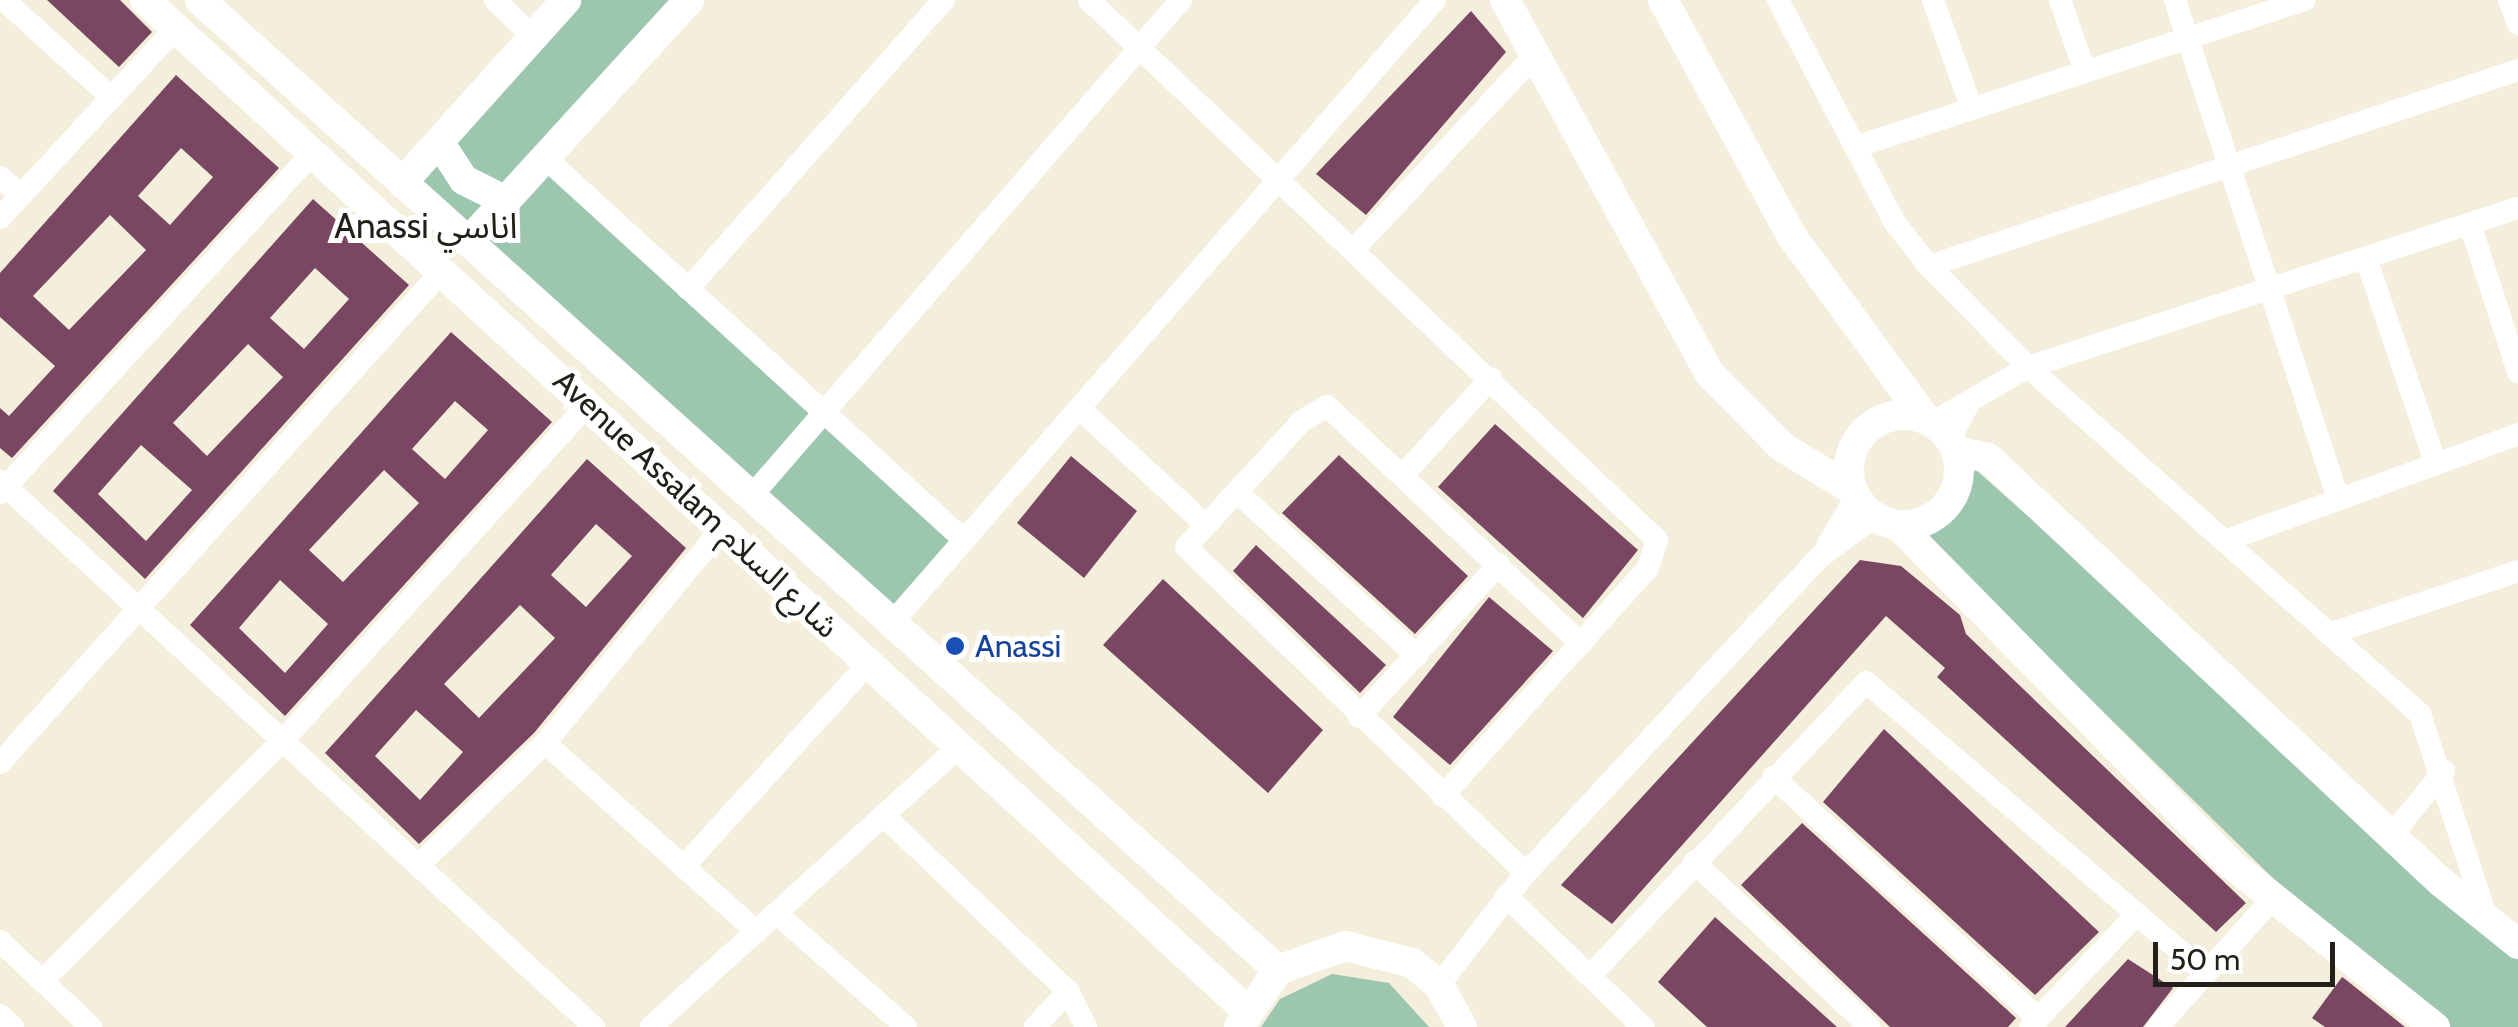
<!DOCTYPE html>
<html>
<head>
<meta charset="utf-8">
<style>
	body { margin:0 }
	#map { position:relative; width:2518px; height:1027px; overflow:hidden; background:#f4eedc; font-family:Cabin,"Noto Sans Arabic",sans-serif }
	div>[style] { position:absolute }
	.green>* { inset:0; background:#9dc6af }
	.building>* { inset:0; background:#7a4763 }
	.minor>* { height:22px; margin:-11px; padding:0 11px; transform-origin:11px; border-radius:11px; background:#fff }
	.tertiary>* { height:30px; margin:-15px; padding:0 15px; transform-origin:15px; border-radius:15px; background:#fff }
	.tertiary>.ring { margin:-15px; padding:0; box-sizing:content-box; background:none; border:30px solid #fff; border-radius:50% }
	.dots>* { width:28px; height:28px; translate:-50% -50%; box-sizing:border-box; border:5px solid #fff; border-radius:50% }
	span { translate:-50% -50%; white-space:nowrap; text-align:center; line-height:1.15; -webkit-text-stroke:10px #fff; paint-order:stroke }
	.street-label { font-size:32px; color:#222019 }
	.transit-label { font-size:32px; color:#164399 }
	.left { translate:0 -50%; text-align:left }
	.neighbourhood-label { font-size:35px; color:#222019 }
	.scale { position:absolute; left:2153px; top:942px; width:182px; height:45px; box-sizing:border-box; border:5px solid #222019; border-top:0; padding-left:12px; font-size:30px; line-height:35px; white-space:nowrap; color:#222019; -webkit-text-stroke:8px #fff; paint-order:stroke }
</style>
</head>
<body>
<div id="map">
	<div class="green">
		<i style="clip-path:polygon(567px 0,683px 0,543px 156px,964px 540px,890px 625px,402px 183px)"></i>
		<i style="clip-path:polygon(1975px 469px,2518px 952px,2518px 1027px,2448px 1027px,2286px 891px,1922px 534px,1961px 508px)"></i>
		<i style="clip-path:polygon(1332px 974px,1389px 983px,1429px 1027px,1261px 1027px,1280px 999px)"></i>
	</div>
	<div class="building">
		<i style="clip-path:polygon(47px 0,120px 0,152px 32px,119px 67px)"></i>
		<i style="clip-path:polygon(1471px 11px,1506px 52px,1366px 215px,1316px 174px)"></i>
		<i style="clip-path:polygon(evenodd,176px 75px,279px 168px,12px 458px,0 448px,0 408px,9px 416px,55px 366px,0 317px,0 273px,176px 75px,181px 148px,213px 177px,170px 225px,138px 196px,181px 148px,176px 75px,110px 215px,146px 250px,69px 330px,33px 296px,110px 215px)"></i>
		<i style="clip-path:polygon(evenodd,313px 199px,409px 285px,145px 579px,53px 491px,313px 199px,315px 268px,349px 299px,304px 349px,270px 318px,315px 268px,313px 199px,248px 344px,283px 377px,207px 456px,173px 423px,248px 344px,313px 199px,141px 445px,192px 490px,146px 541px,98px 494px,141px 445px)"></i>
		<i style="clip-path:polygon(evenodd,451px 332px,552px 422px,285px 716px,190px 625px,451px 332px,455px 401px,488px 430px,445px 479px,412px 449px,455px 401px,451px 332px,384px 470px,419px 503px,343px 582px,309px 550px,384px 470px,451px 332px,280px 580px,328px 624px,285px 673px,239px 628px,280px 580px)"></i>
		<i style="clip-path:polygon(1495px 424px,1638px 550px,1583px 618px,1438px 487px)"></i>
		<i style="clip-path:polygon(1339px 455px,1468px 576px,1415px 634px,1282px 513px)"></i>
		<i style="clip-path:polygon(1071px 456px,1137px 511px,1084px 578px,1017px 523px)"></i>
		<i style="clip-path:polygon(evenodd,587px 459px,686px 548px,534px 733px,419px 844px,325px 753px,587px 459px,596px 524px,632px 556px,586px 607px,551px 575px,596px 524px,587px 459px,520px 605px,555px 638px,479px 718px,444px 684px,520px 605px,587px 459px,416px 710px,463px 752px,420px 800px,375px 756px,416px 710px)"></i>
		<i style="clip-path:polygon(1256px 545px,1386px 665px,1360px 693px,1233px 571px)"></i>
		<i style="clip-path:polygon(1860px 560px,1901px 566px,1960px 615px,1966px 634px,2246px 903px,2216px 932px,1937px 677px,1945px 668px,1886px 616px,1612px 924px,1561px 885px)"></i>
		<i style="clip-path:polygon(1163px 579px,1323px 730px,1268px 793px,1103px 645px)"></i>
		<i style="clip-path:polygon(1489px 597px,1553px 651px,1450px 765px,1393px 717px)"></i>
		<i style="clip-path:polygon(1884px 729px,2099px 932px,2035px 995px,1823px 802px)"></i>
		<i style="clip-path:polygon(1802px 823px,2016px 1018px,2008px 1027px,1890px 1027px,1741px 885px)"></i>
		<i style="clip-path:polygon(1715px 917px,1837px 1027px,1707px 1027px,1658px 982px)"></i>
		<i style="clip-path:polygon(2128px 959px,2173px 988px,2143px 1027px,2065px 1027px)"></i>
		<i style="clip-path:polygon(2342px 977px,2345px 979px,2405px 1027px,2325px 1027px,2312px 1018px)"></i>
	</div>
	<div class="minor">
		<i style="left:4px;top:0;width:146px;rotate:42.2deg"></i>
		<i style="left:495px;top:0;width:53px;rotate:44.2deg"></i>
		<i style="left:1089px;top:0;width:784px;rotate:43.55deg"></i>
		<i style="left:1657px;top:540px;width:29px;rotate:108deg"></i>
		<i style="left:1648px;top:568px;width:307px;rotate:132deg"></i>
		<i style="left:1778px;top:0;width:252px;rotate:62.3deg"></i>
		<i style="left:1895px;top:223px;width:55px;rotate:51.7deg"></i>
		<i style="left:1929px;top:266px;width:141px;rotate:45.6deg"></i>
		<i style="left:2028px;top:367px;width:524px;rotate:41.52deg"></i>
		<i style="left:2420px;top:714px;width:216px;rotate:71.9deg"></i>
		<i style="left:1933px;top:0;width:114px;rotate:70.4deg"></i>
		<i style="left:2060px;top:0;width:73px;rotate:70.8deg"></i>
		<i style="left:2175px;top:0;width:524px;rotate:71.88deg"></i>
		<i style="left:2509px;top:0;width:26px;rotate:69deg"></i>
		<i style="left:1855px;top:147px;width:473px;rotate:-18.1deg"></i>
		<i style="left:543px;top:156px;width:570px;rotate:42.37deg"></i>
		<i style="left:0;top:177px;width:28px;rotate:42deg"></i>
		<i style="left:0;top:218px;width:259px;rotate:-47.2deg"></i>
		<i style="left:2470px;top:224px;width:156px;rotate:72deg"></i>
		<i style="left:1355px;top:248px;width:264px;rotate:-47deg"></i>
		<i style="left:2366px;top:258px;width:215px;rotate:71.3deg"></i>
		<i style="left:1929px;top:266px;width:621px;rotate:-18.41deg"></i>
		<i style="left:688px;top:289px;width:386px;rotate:-48.5deg"></i>
		<i style="left:1079px;top:408px;width:173px;rotate:42.7deg"></i>
		<i style="left:1935px;top:421px;width:108px;rotate:-30.1deg"></i>
		<i style="left:2028px;top:367px;width:515px;rotate:-17.98deg"></i>
		<i style="left:1951px;top:437px;width:38px;rotate:-62deg"></i>
		<i style="left:1405px;top:473px;width:128px;rotate:-47.8deg"></i>
		<i style="left:0;top:481px;width:807px;rotate:42.59deg"></i>
		<i style="left:0;top:493px;width:462px;rotate:-47.4deg"></i>
		<i style="left:1238px;top:493px;width:242px;rotate:42.3deg"></i>
		<i style="left:749px;top:499px;width:660px;rotate:-49.12deg"></i>
		<i style="left:2230px;top:539px;width:307px;rotate:-20deg"></i>
		<i style="left:1827px;top:546px;width:53px;rotate:-59.6deg"></i>
		<i style="left:890px;top:625px;width:829px;rotate:-48.91deg"></i>
		<i style="left:2329px;top:634px;width:199px;rotate:-18.4deg"></i>
		<i style="left:1359px;top:717px;width:207px;rotate:-47.5deg"></i>
		<i style="left:545px;top:743px;width:281px;rotate:-50.5deg"></i>
		<i style="left:0;top:763px;width:661px;rotate:-48.06deg"></i>
		<i style="left:1773px;top:777px;width:358px;rotate:42.3deg"></i>
		<i style="left:884px;top:816px;width:254px;rotate:43.6deg"></i>
		<i style="left:1068px;top:991px;width:40px;rotate:63.4deg"></i>
		<i style="left:2391px;top:836px;width:84px;rotate:-50.8deg"></i>
		<i style="left:422px;top:862px;width:171px;rotate:-44.1deg"></i>
		<i style="left:545px;top:743px;width:284px;rotate:41.7deg"></i>
		<i style="left:1694px;top:862px;width:241px;rotate:43.2deg"></i>
		<i style="left:685px;top:865px;width:273px;rotate:-47.7deg"></i>
		<i style="left:1526px;top:873px;width:471px;rotate:-136.2deg"></i>
		<i style="left:1186px;top:547px;width:171px;rotate:-47.4deg"></i>
		<i style="left:1302px;top:421px;width:29px;rotate:-31deg"></i>
		<i style="left:1327px;top:406px;width:348px;rotate:43.1deg"></i>
		<i style="left:1506px;top:896px;width:190px;rotate:43.7deg"></i>
		<i style="left:777px;top:914px;width:171px;rotate:41.2deg"></i>
		<i style="left:0;top:941px;width:125px;rotate:43.4deg"></i>
		<i style="left:1590px;top:976px;width:403px;rotate:-46.8deg"></i>
		<i style="left:1866px;top:682px;width:448px;rotate:40.6deg"></i>
		<i style="left:43px;top:980px;width:345px;rotate:-45deg"></i>
		<i style="left:287px;top:736px;width:448px;rotate:-47.8deg"></i>
		<i style="left:1439px;top:985px;width:142px;rotate:-52.2deg"></i>
		<i style="left:1526px;top:873px;width:432px;rotate:-47.1deg"></i>
		<i style="left:1820px;top:557px;width:66px;rotate:-36.3deg"></i>
		<i style="left:0;top:1015px;width:18px;rotate:43deg"></i>
		<i style="left:651px;top:1027px;width:413px;rotate:-42.3deg"></i>
		<i style="left:1035px;top:1027px;width:49px;rotate:-47.5deg"></i>
		<i style="left:2030px;top:1027px;width:153px;rotate:-46.6deg"></i>
		<i style="left:2158px;top:1027px;width:171px;rotate:-48.3deg"></i>
	</div>
	<div class="tertiary">
		<i style="left:145px;top:0;width:1493px;rotate:42.53deg"></i>
		<i style="left:200px;top:0;width:1450px;rotate:41.98deg"></i>
		<i style="left:1505px;top:0;width:425px;rotate:61.3deg"></i>
		<i style="left:1709px;top:373px;width:104px;rotate:45.4deg"></i>
		<i style="left:1782px;top:447px;width:79px;rotate:31.1deg"></i>
		<i style="left:1663px;top:0;width:268px;rotate:61.4deg"></i>
		<i style="left:1791px;top:235px;width:222px;rotate:53.8deg"></i>
		<i style="left:439px;top:142px;width:45px;rotate:56.7deg"></i>
		<i style="left:464px;top:180px;width:45px;rotate:26.6deg"></i>
		<i style="left:402px;top:183px;width:246px;rotate:-48.1deg"></i>
		<i style="left:468px;top:242px;width:328px;rotate:-47.6deg"></i>
		<i class="ring" style="left:1849px;top:415px;width:80px;height:80px"></i>
		<i style="left:1957px;top:451px;width:32px;rotate:13deg"></i>
		<i style="left:1988px;top:458px;width:620px;rotate:43.11deg"></i>
		<i style="left:2441px;top:882px;width:99px;rotate:38.8deg"></i>
		<i style="left:1899px;top:526px;width:472px;rotate:45.5deg"></i>
		<i style="left:2230px;top:863px;width:263px;rotate:38.7deg"></i>
		<i style="left:1239px;top:1027px;width:69px;rotate:-55.6deg"></i>
		<i style="left:1278px;top:970px;width:71px;rotate:-19.7deg"></i>
		<i style="left:1345px;top:946px;width:69px;rotate:14.2deg"></i>
		<i style="left:1412px;top:963px;width:35px;rotate:39deg"></i>
		<i style="left:1439px;top:985px;width:48px;rotate:61.3deg"></i>
	</div>
	<div class="dots">
		<i style="left:955px;top:646px;background:#1a4fb4"></i>
	</div>
	<div class="street-label">
		<span style="left:696px;top:504px;rotate:43deg">Avenue Assalam شارع السلام</span>
	</div>
	<div class="transit-label">
		<span class="left" style="left:975px;top:646px">Anassi</span>
	</div>
	<div class="neighbourhood-label">
		<span style="left:426px;top:226px">Anassi اناسي</span>
	</div>
	<div class="scale">50 m</div>
</div>
</body>
</html>
